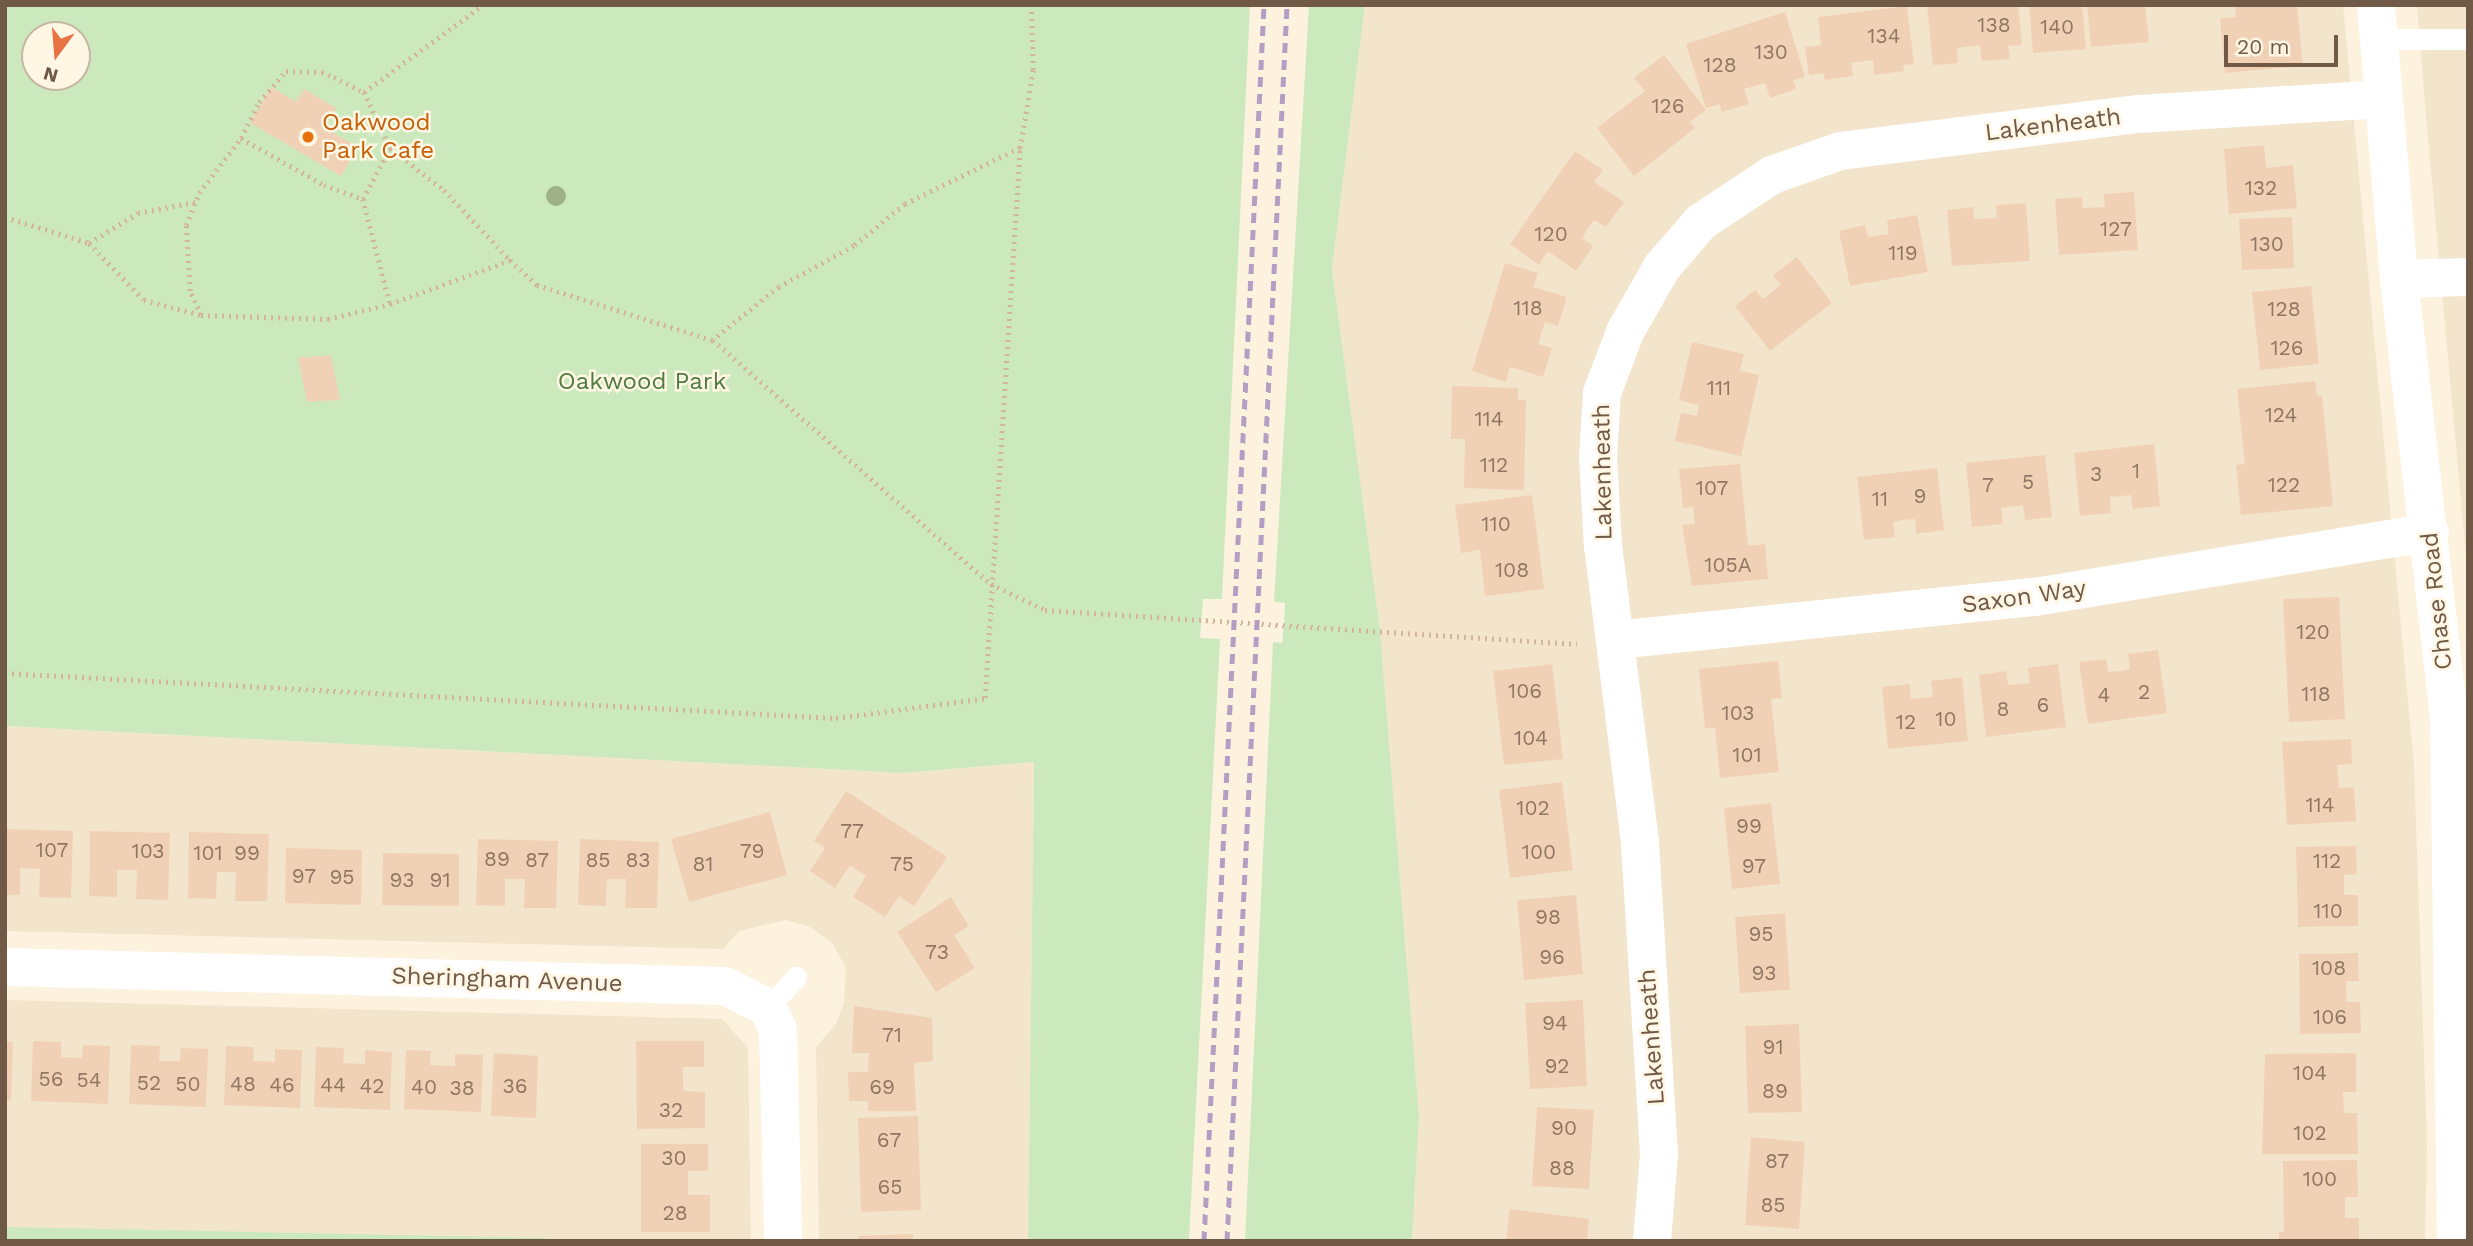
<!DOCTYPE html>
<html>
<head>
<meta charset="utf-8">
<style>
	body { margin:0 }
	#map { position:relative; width:2473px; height:1246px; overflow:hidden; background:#fcf2de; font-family:"Work Sans",sans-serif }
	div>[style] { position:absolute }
	.residential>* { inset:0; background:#f3e4cc }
	.green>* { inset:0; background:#cce9bd }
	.building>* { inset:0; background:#f1d1b6 }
	.path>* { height:4.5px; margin-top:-2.25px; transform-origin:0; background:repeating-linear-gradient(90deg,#d5b59a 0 2px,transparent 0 7px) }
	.lane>* { height:21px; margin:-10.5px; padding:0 10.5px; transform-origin:10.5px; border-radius:10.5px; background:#fff }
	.street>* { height:38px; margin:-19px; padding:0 19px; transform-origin:19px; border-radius:19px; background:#fff }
	.secondary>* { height:38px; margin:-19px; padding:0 19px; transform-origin:19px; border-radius:19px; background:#fff }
	.rail>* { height:5px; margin-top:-2.5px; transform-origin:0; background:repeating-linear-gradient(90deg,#b59ec4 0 10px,transparent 0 17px) }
	.trees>* { width:20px; height:20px; margin:-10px; border-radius:50%; background:#9db288 }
	.dots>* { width:19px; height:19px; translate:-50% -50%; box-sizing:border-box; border:4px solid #fff6e4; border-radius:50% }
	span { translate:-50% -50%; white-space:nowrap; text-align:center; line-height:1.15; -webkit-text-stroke:5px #fff6e4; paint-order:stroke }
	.number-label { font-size:21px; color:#917763 }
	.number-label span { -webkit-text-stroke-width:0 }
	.food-label { font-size:24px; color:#c56008 }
	.left { translate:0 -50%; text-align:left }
	.street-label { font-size:24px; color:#715947 }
	.park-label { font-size:24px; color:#4f7d41 }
	.frame { position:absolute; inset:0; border:7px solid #715947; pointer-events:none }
	.north { position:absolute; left:21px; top:21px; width:70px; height:70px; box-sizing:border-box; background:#fff6e4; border:2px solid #c6b7a5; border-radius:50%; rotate:196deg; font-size:19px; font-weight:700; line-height:28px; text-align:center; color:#715947 }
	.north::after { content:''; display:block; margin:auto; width:24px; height:32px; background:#e77242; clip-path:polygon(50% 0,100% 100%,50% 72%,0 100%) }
	.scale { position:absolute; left:2224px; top:35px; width:114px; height:32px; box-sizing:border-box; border:4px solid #715947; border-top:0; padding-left:9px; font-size:21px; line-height:24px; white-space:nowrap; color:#715947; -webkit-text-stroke:5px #fff6e4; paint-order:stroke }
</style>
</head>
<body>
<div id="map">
	<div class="residential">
		<i style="clip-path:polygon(1365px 5px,2343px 5px,2414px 765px,2427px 1143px,2425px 1241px,1412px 1241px,1419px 1116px,1380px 630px,1332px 269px)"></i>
		<i style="clip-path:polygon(2417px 5px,2468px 5px,2468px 578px,2424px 93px)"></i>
		<i style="clip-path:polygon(5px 726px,903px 773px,1034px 762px,1028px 1241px,819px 1241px,816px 1047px,836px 1024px,844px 1003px,846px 968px,833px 944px,810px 927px,786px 920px,739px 931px,723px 949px,5px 931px)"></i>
		<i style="clip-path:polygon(5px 1000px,722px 1019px,748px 1048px,751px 1241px,5px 1241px)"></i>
	</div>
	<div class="green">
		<i style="clip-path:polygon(evenodd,5px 5px,1250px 5px,1222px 599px,1203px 599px,1200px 638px,1220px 639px,1189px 1241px,1028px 1241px,1034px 762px,903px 773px,5px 726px,5px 5px,35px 35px,77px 35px,77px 77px,35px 77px,35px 35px)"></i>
		<i style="clip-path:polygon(1309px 5px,1365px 5px,1332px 269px,1380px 630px,1419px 1116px,1412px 1241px,1245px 1241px,1273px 642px,1282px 643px,1284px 623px,1285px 603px,1274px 602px)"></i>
		<i style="clip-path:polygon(5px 1227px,546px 1238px,546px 1241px,5px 1241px)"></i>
	</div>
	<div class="building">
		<i style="clip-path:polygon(1927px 5px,2018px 5px,2022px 45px,2008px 46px,2010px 59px,1982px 61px,1980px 45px,1957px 48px,1958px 63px,1933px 65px)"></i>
		<i style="clip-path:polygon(2029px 5px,2082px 5px,2086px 49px,2033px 53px)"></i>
		<i style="clip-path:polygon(2087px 5px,2145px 5px,2149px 42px,2091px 47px)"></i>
		<i style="clip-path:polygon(2235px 5px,2297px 5px,2303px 66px,2225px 73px,2220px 18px,2236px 17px)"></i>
		<i style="clip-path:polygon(1907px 6px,1914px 64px,1903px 65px,1904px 71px,1874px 75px,1873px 60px,1851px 63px,1853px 76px,1825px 80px,1824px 73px,1809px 75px,1805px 47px,1821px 45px,1818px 17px)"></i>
		<i style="clip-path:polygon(1785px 12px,1805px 77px,1793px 80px,1796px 89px,1770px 98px,1765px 83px,1744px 89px,1749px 104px,1722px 112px,1719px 104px,1706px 108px,1686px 44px)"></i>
		<i style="clip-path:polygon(1664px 55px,1706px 110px,1690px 122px,1695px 128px,1634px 176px,1597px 128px,1645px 91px,1634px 78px)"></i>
		<i style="clip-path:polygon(271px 87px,296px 102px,304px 89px,336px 108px,325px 128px,358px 147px,341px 176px,250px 123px)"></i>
		<i style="clip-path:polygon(2264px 145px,2266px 168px,2293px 165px,2297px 208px,2229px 214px,2224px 149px)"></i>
		<i style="clip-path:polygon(1575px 151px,1603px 170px,1594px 182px,1624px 202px,1606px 227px,1594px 220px,1587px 230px,1582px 238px,1593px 246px,1576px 271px,1548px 251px,1539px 265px,1510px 244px)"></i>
		<i style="clip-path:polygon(2134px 192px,2138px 250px,2059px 255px,2055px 199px,2082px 197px,2083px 208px,2105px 207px,2104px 194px)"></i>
		<i style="clip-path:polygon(2026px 203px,2030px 261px,1952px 266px,1947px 210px,1973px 207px,1974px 219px,1997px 218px,1996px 205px)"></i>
		<i style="clip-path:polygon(1917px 215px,1928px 272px,1850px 286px,1839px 231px,1865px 225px,1868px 237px,1889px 234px,1887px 220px)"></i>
		<i style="clip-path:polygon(2292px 217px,2294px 268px,2242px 270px,2239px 219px)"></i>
		<i style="clip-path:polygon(1797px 257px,1832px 303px,1770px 351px,1735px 306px,1755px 290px,1763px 299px,1781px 285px,1773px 275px)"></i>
		<i style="clip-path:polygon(1505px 263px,1538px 273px,1533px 287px,1567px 297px,1558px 326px,1545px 322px,1538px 344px,1552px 348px,1543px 377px,1510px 367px,1506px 382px,1472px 371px)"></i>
		<i style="clip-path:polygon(2311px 286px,2319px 364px,2260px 370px,2252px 292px)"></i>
		<i style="clip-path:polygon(1692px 342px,1744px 354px,1740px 371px,1759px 375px,1741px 456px,1675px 441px,1681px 413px,1697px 416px,1699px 405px,1679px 400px)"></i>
		<i style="clip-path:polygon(331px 355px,340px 400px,307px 402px,298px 358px)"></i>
		<i style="clip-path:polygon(2315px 381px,2317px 396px,2322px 395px,2333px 506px,2241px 515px,2236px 465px,2245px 464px,2237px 389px)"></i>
		<i style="clip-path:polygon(1452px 386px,1518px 388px,1518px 400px,1526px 400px,1524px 490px,1464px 488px,1465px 439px,1451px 439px)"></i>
		<i style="clip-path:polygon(2154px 444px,2160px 506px,2133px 509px,2131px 495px,2110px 497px,2111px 513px,2080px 516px,2074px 453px)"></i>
		<i style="clip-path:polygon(2045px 455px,2052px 517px,2025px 520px,2023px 505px,2001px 508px,2003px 524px,1972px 527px,1966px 463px)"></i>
		<i style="clip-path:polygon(1740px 464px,1748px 546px,1765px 544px,1768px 579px,1692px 586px,1682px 525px,1695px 524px,1693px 507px,1683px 508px,1679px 469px)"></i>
		<i style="clip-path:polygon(1937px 468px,1944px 530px,1916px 534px,1915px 519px,1902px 520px,1893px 522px,1895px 537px,1864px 540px,1857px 477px)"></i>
		<i style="clip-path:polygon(1532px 495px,1544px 589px,1485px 596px,1480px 550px,1461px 553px,1455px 505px)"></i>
		<i style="clip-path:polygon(2339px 597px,2345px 719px,2289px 722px,2283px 599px)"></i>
		<i style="clip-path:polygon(2158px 650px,2167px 713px,2088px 724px,2079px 662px,2106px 659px,2108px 672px,2121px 671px,2130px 669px,2128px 654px)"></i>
		<i style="clip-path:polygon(1778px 661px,1782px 698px,1771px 699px,1779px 772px,1720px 778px,1715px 728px,1705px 728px,1699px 669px)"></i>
		<i style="clip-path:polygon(1552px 664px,1563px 759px,1504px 765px,1493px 671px)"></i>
		<i style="clip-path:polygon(2058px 664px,2066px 727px,1986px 737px,1979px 675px,2006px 671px,2008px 685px,2030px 683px,2028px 668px)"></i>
		<i style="clip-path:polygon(1962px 677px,1968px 741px,1888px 749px,1882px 687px,1910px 684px,1911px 699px,1933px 697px,1931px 681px)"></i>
		<i style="clip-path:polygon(2351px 739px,2352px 764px,2337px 765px,2339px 788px,2354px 787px,2356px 821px,2287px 825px,2282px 742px)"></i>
		<i style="clip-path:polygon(1562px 782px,1573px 870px,1510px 878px,1499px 790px)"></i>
		<i style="clip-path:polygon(846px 791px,947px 857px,914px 906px,899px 896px,885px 917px,853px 897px,866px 876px,850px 865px,835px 888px,810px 871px,825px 848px,814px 841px)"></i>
		<i style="clip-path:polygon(1771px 803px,1780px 884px,1732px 889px,1724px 808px)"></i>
		<i style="clip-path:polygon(770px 812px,787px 875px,689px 902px,671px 839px)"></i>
		<i style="clip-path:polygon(5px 829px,73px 831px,71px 898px,39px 897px,40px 869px,20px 868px,20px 895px,5px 895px)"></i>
		<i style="clip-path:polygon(90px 831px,170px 833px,168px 900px,136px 899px,137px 870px,117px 870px,117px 897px,89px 896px)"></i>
		<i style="clip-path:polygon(189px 832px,269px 834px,267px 901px,235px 901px,236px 872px,217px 872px,216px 899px,188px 898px)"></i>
		<i style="clip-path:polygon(478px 839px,558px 841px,556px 908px,524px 908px,525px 879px,505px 879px,505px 906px,476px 905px)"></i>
		<i style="clip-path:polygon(580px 839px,659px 842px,657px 908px,625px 908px,626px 879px,607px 879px,606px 906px,578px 905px)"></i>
		<i style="clip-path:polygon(2356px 846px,2357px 874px,2344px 875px,2344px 895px,2358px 895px,2358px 926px,2298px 927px,2296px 847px)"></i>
		<i style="clip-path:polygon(286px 848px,362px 850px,361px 905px,285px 903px)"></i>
		<i style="clip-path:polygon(383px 853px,459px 854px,459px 906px,382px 905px)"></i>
		<i style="clip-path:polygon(1576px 895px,1583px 974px,1524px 980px,1517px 900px)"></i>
		<i style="clip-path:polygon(951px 897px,969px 926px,954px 935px,975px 968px,936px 992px,897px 932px)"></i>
		<i style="clip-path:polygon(1785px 913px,1790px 990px,1740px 993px,1735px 917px)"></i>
		<i style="clip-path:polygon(2358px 953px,2359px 981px,2346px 981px,2346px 992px,2347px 1002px,2360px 1002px,2361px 1033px,2300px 1034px,2299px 954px)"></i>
		<i style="clip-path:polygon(1583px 1000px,1587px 1086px,1530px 1089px,1525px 1003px)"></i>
		<i style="clip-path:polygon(854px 1006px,932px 1018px,933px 1061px,914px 1063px,916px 1111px,868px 1111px,868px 1101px,849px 1101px,848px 1072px,868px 1072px,869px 1053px,852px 1053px)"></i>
		<i style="clip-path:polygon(1799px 1024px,1802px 1112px,1748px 1113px,1745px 1026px)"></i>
		<i style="clip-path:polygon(33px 1041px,61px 1042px,61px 1057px,82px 1058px,83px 1045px,110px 1046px,108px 1104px,31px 1101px)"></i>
		<i style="clip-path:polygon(636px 1041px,704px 1041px,704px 1067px,683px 1067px,683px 1083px,684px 1091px,705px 1092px,705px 1128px,637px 1129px)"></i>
		<i style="clip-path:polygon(5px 1042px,13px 1042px,11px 1101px,5px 1100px)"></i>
		<i style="clip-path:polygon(131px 1045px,160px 1046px,159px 1061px,180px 1061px,181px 1048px,208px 1049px,206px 1107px,129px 1104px)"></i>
		<i style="clip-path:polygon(226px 1046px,254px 1047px,253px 1061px,275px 1062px,275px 1049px,302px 1050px,300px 1108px,224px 1105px)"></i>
		<i style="clip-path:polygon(316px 1047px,344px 1048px,343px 1063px,365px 1064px,365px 1050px,392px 1052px,390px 1110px,314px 1107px)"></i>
		<i style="clip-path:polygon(406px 1050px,431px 1051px,430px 1065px,455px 1066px,455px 1054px,483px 1055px,481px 1112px,404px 1109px)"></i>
		<i style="clip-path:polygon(494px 1053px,538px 1056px,536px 1118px,491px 1116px)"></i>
		<i style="clip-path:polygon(2356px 1053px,2356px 1092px,2343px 1092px,2344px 1113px,2357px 1113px,2358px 1154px,2262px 1154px,2265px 1054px)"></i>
		<i style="clip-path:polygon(1537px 1107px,1594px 1110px,1589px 1189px,1532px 1186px)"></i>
		<i style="clip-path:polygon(918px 1116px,921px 1210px,861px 1212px,858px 1118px)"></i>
		<i style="clip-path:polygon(1751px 1137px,1805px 1142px,1799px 1229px,1745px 1225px)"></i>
		<i style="clip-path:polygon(641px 1144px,708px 1144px,708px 1171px,688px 1171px,688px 1195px,710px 1195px,710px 1232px,641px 1232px)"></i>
		<i style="clip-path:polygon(2357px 1160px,2358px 1197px,2345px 1197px,2345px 1218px,2359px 1218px,2359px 1241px,2279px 1241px,2279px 1232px,2284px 1232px,2283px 1161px)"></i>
		<i style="clip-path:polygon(1510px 1209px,1589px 1219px,1587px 1241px,1506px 1241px)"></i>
		<i style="clip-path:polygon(913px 1234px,913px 1241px,858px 1241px,858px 1236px)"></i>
	</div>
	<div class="path">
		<i style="left:364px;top:92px;width:147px;rotate:-36.2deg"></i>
		<i style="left:241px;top:138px;width:40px;rotate:-63.4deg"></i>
		<i style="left:259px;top:102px;width:41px;rotate:-48.9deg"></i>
		<i style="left:286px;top:71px;width:36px;rotate:2deg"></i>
		<i style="left:322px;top:72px;width:13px;rotate:23deg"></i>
		<i style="left:334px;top:77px;width:34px;rotate:27deg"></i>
		<i style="left:364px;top:92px;width:62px;rotate:65.1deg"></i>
		<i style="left:390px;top:148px;width:68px;rotate:37.9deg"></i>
		<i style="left:444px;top:190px;width:96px;rotate:46.7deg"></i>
		<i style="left:1020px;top:148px;width:128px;rotate:154deg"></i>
		<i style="left:905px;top:204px;width:66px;rotate:140.5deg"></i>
		<i style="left:854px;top:246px;width:85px;rotate:151.3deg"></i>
		<i style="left:779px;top:287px;width:85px;rotate:141.2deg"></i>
		<i style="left:713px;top:340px;width:370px;rotate:41.3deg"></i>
		<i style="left:991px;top:584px;width:60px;rotate:25.7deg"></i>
		<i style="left:1045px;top:610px;width:533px;rotate:3.66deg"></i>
		<i style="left:363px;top:199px;width:58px;rotate:-62.1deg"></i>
		<i style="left:5px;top:217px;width:88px;rotate:17.2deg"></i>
		<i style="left:89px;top:243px;width:79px;rotate:46deg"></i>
		<i style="left:144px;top:300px;width:59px;rotate:14.7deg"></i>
		<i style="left:201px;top:315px;width:127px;rotate:1.8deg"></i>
		<i style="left:328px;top:319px;width:64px;rotate:-13.6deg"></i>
		<i style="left:390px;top:304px;width:128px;rotate:-20.1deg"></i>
		<i style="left:510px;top:260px;width:37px;rotate:43deg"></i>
		<i style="left:537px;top:285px;width:184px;rotate:17.4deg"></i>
		<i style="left:89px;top:243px;width:57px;rotate:-31.5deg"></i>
		<i style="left:138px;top:213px;width:58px;rotate:-10.9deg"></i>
		<i style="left:201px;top:315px;width:26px;rotate:-115deg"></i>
		<i style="left:190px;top:291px;width:66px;rotate:-93.5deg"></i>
		<i style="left:186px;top:225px;width:35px;rotate:-68deg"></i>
		<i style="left:199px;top:193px;width:69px;rotate:-52.6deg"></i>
		<i style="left:241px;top:138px;width:95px;rotate:29.5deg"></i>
		<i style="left:324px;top:185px;width:41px;rotate:19.7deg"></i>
		<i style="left:363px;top:199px;width:108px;rotate:75.6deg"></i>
		<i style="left:5px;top:673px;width:832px;rotate:3.1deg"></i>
		<i style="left:836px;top:718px;width:150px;rotate:-7.6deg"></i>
		<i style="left:985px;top:698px;width:551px;rotate:-86.36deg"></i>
		<i style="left:1020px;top:148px;width:79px;rotate:-80.5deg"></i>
		<i style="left:1033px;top:70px;width:65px;rotate:-91.8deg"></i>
	</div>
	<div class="lane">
		<i style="left:2378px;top:39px;width:90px"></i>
		<i style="left:768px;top:1008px;width:42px;rotate:-47.9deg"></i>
	</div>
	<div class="street">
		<i style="left:2399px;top:279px;width:69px;rotate:-1.7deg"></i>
		<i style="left:1616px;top:640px;width:421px;rotate:-5.9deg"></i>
		<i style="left:2035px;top:597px;width:400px;rotate:-9.3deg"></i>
		<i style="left:5px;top:967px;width:720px;rotate:1.51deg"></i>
		<i style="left:725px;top:986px;width:48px;rotate:27.1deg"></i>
		<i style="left:768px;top:1008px;width:24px;rotate:66deg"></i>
		<i style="left:778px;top:1030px;width:211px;rotate:88.6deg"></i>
		<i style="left:1652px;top:1241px;width:87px;rotate:-85.4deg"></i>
		<i style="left:1659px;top:1154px;width:313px;rotate:-93.5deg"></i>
		<i style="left:1640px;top:842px;width:297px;rotate:-97.1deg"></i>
		<i style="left:1603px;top:547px;width:89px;rotate:-93.2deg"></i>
		<i style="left:1598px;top:458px;width:65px;rotate:-86.5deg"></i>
		<i style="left:1602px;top:393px;width:65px;rotate:-69.3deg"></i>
		<i style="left:1625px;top:332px;width:75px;rotate:-60.4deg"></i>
		<i style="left:1662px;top:267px;width:60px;rotate:-49.1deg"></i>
		<i style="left:1701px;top:222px;width:85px;rotate:-33.5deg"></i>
		<i style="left:1772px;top:175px;width:72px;rotate:-19.4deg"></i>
		<i style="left:1840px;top:151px;width:301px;rotate:-7.1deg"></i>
		<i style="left:2139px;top:114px;width:244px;rotate:-3.5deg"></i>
	</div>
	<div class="secondary">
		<i style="left:2376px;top:5px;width:275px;rotate:85.2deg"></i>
		<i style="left:2399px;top:279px;width:439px;rotate:83.5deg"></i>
		<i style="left:2449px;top:715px;width:526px;rotate:89.24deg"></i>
	</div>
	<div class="rail">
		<i style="left:1204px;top:1241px;width:1237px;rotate:-87.22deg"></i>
		<i style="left:1227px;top:1241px;width:1237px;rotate:-87.22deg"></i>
	</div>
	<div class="trees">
		<i style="left:556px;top:196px"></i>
	</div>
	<div class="dots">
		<i style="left:308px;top:137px;background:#e8710a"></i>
	</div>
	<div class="number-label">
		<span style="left:1994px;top:25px">138</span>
		<span style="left:2057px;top:27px">140</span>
		<span style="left:1884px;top:36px">134</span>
		<span style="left:1771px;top:52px">130</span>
		<span style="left:1720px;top:65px">128</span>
		<span style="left:1668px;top:106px">126</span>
		<span style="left:2261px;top:188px">132</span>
		<span style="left:2116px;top:229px">127</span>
		<span style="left:1551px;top:234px">120</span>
		<span style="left:2267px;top:244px">130</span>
		<span style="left:1903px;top:253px">119</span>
		<span style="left:1528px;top:308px">118</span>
		<span style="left:2284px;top:309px">128</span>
		<span style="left:2287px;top:348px">126</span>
		<span style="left:1719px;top:388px">111</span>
		<span style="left:2281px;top:415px">124</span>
		<span style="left:1489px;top:419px">114</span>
		<span style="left:1494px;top:465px">112</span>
		<span style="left:2136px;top:471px">1</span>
		<span style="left:2096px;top:474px">3</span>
		<span style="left:2028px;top:482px">5</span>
		<span style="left:1988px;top:485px">7</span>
		<span style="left:2284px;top:485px">122</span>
		<span style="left:1712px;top:488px">107</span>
		<span style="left:1920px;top:496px">9</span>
		<span style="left:1880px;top:499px">11</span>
		<span style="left:1496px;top:524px">110</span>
		<span style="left:1728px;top:565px">105A</span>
		<span style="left:1512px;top:570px">108</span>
		<span style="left:2313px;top:632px">120</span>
		<span style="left:1525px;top:691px">106</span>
		<span style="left:2144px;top:692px">2</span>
		<span style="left:2316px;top:694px">118</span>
		<span style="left:2104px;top:695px">4</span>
		<span style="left:2043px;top:705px">6</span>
		<span style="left:2003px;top:709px">8</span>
		<span style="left:1738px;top:713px">103</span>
		<span style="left:1946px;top:719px">10</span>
		<span style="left:1906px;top:722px">12</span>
		<span style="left:1531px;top:738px">104</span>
		<span style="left:1747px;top:755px">101</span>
		<span style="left:2320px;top:805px">114</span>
		<span style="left:1533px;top:808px">102</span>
		<span style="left:1749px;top:826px">99</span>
		<span style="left:852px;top:831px">77</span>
		<span style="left:52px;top:850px">107</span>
		<span style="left:148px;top:851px">103</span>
		<span style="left:752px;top:851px">79</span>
		<span style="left:1539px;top:852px">100</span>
		<span style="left:208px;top:853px">101</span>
		<span style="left:247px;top:853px">99</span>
		<span style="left:497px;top:859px">89</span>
		<span style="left:537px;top:860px">87</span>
		<span style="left:598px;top:860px">85</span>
		<span style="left:638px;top:860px">83</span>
		<span style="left:2327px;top:861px">112</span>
		<span style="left:703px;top:864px">81</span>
		<span style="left:902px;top:864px">75</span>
		<span style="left:1754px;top:866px">97</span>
		<span style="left:304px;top:876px">97</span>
		<span style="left:342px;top:877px">95</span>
		<span style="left:402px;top:880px">93</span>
		<span style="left:440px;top:880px">91</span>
		<span style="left:2328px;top:911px">110</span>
		<span style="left:1548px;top:917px">98</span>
		<span style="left:1761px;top:934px">95</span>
		<span style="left:937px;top:952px">73</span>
		<span style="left:1552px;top:957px">96</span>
		<span style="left:2329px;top:968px">108</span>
		<span style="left:1764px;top:973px">93</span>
		<span style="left:2330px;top:1017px">106</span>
		<span style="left:1555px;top:1023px">94</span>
		<span style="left:892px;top:1035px">71</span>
		<span style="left:1773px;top:1047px">91</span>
		<span style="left:1557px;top:1066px">92</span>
		<span style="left:2310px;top:1073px">104</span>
		<span style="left:51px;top:1079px">56</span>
		<span style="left:89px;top:1080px">54</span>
		<span style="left:149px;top:1083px">52</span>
		<span style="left:188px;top:1084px">50</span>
		<span style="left:243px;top:1084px">48</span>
		<span style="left:282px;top:1085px">46</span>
		<span style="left:333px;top:1085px">44</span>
		<span style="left:372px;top:1086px">42</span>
		<span style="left:515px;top:1086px">36</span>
		<span style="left:424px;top:1087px">40</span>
		<span style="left:882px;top:1087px">69</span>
		<span style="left:462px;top:1088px">38</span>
		<span style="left:1775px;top:1091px">89</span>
		<span style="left:671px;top:1110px">32</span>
		<span style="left:1564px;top:1128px">90</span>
		<span style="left:2310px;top:1133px">102</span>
		<span style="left:889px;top:1140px">67</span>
		<span style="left:674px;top:1158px">30</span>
		<span style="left:1777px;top:1161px">87</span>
		<span style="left:1562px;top:1168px">88</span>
		<span style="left:2320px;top:1179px">100</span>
		<span style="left:890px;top:1187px">65</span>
		<span style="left:1773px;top:1205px">85</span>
		<span style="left:675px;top:1213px">28</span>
	</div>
	<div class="food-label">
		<span class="left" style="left:322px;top:137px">Oakwood<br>Park Cafe</span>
	</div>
	<div class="street-label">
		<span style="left:2053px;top:125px;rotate:-7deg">Lakenheath</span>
		<span style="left:1603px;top:472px;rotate:-91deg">Lakenheath</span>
		<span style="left:2024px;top:597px;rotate:-8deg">Saxon Way</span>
		<span style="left:2437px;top:601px;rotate:-96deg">Chase Road</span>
		<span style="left:507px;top:980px;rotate:2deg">Sheringham Avenue</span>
		<span style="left:1652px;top:1037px;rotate:-94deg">Lakenheath</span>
	</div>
	<div class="park-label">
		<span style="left:642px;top:382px">Oakwood Park</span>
	</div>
	<div class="frame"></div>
	<div class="north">N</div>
	<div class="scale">20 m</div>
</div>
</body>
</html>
